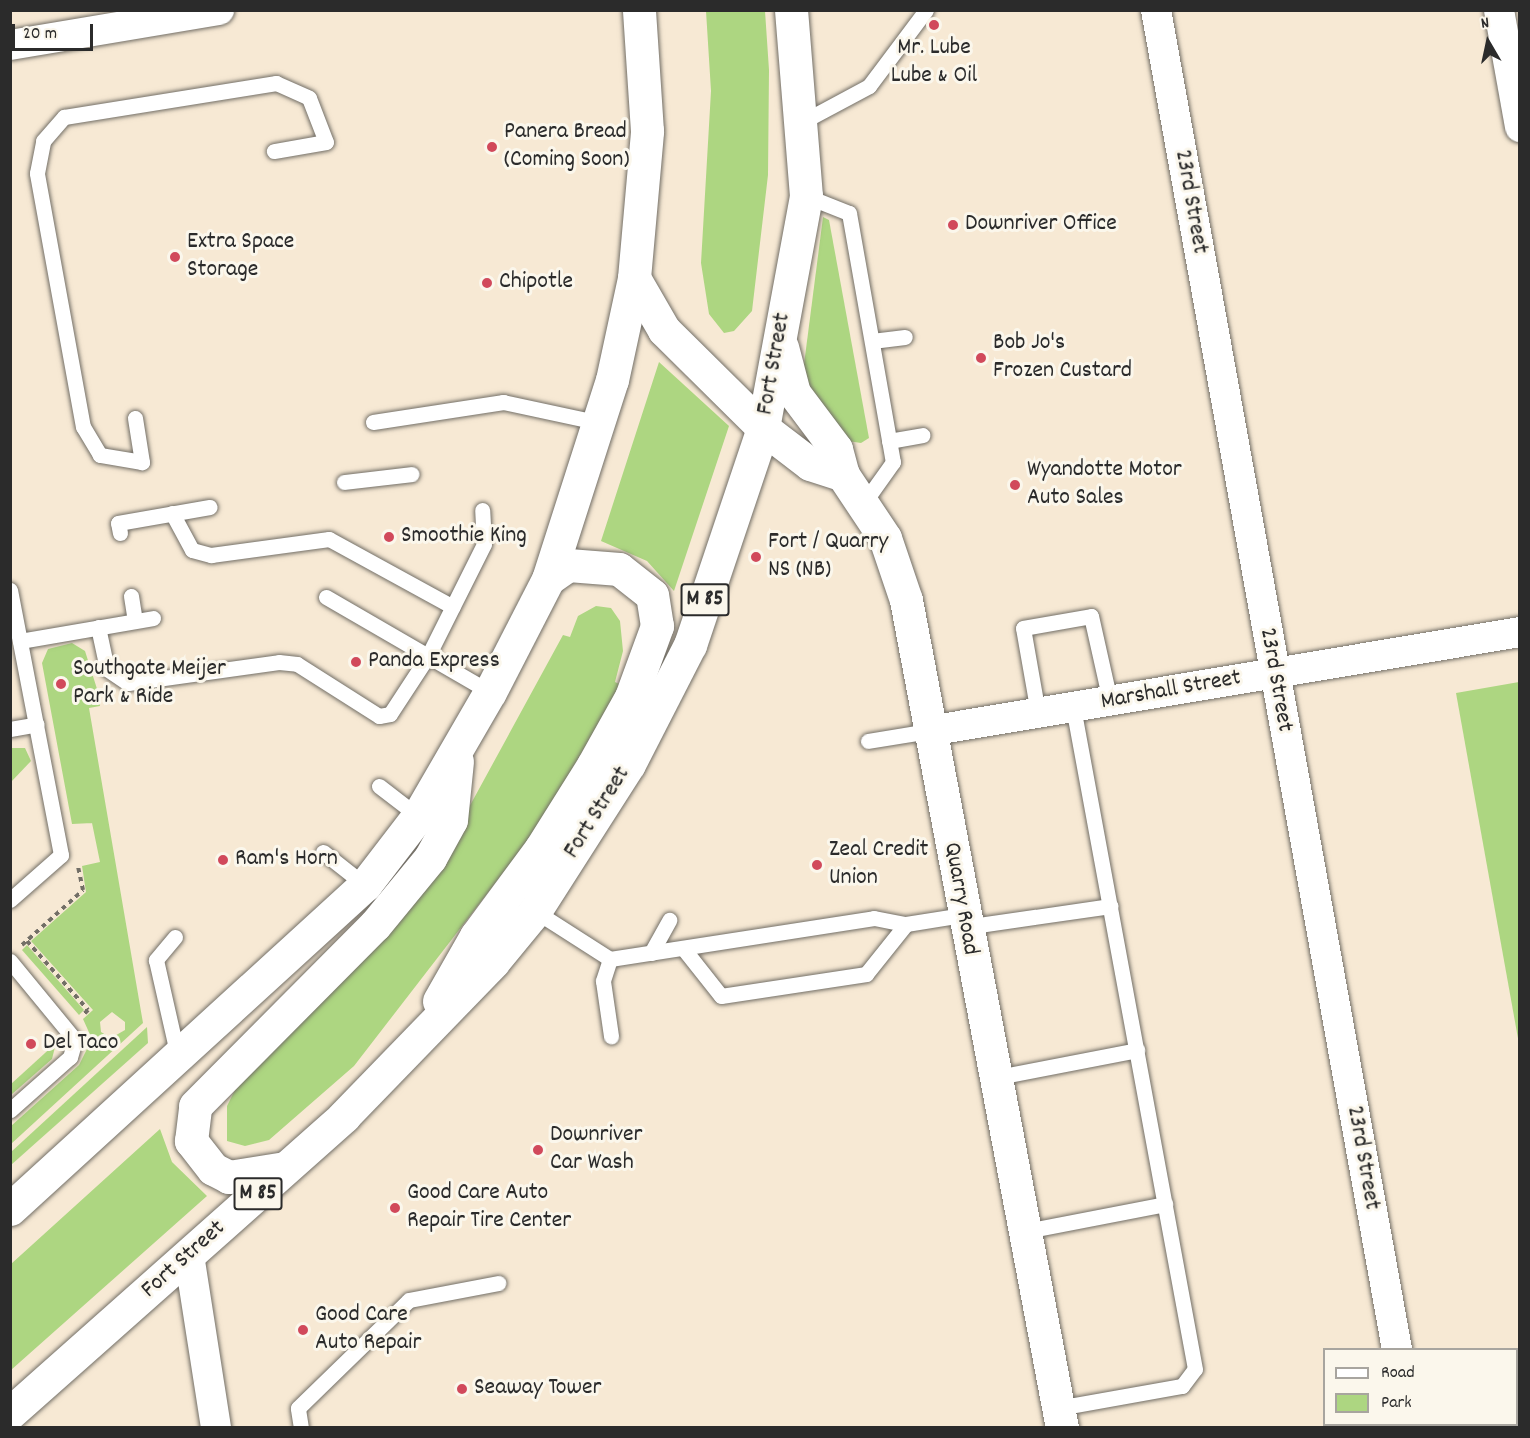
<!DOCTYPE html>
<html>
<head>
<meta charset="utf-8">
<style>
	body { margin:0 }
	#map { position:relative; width:1530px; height:1438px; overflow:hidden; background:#f7e9d4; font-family:Dekko,sans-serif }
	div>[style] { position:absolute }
	.green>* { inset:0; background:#add681 }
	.path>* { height:4px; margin-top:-2px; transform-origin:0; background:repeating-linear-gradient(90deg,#726e66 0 4.5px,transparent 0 9px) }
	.roads { filter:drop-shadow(0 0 2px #726e66) drop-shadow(0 0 2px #726e66) }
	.service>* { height:15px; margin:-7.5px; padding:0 7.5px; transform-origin:7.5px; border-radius:7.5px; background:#fff }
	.minor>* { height:30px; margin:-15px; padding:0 15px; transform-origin:15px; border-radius:15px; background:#fff }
	.tertiary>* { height:33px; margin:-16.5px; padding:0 16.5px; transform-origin:16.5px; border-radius:16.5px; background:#fff }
	.primary>* { height:33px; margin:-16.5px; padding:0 16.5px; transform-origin:16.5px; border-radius:16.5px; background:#fff }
	.dots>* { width:16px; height:16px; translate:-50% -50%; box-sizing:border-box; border:3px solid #fbf7ec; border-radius:50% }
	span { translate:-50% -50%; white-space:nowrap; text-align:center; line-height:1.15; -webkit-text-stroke:6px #fbf7ec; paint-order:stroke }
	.shield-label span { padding:2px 4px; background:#fbf7ec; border:2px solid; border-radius:4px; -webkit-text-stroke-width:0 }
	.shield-label { font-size:22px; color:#2b2b2b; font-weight:700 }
	.poi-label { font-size:24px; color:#2b2b2b }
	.left { translate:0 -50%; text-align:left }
	.street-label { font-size:24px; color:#2b2b2b }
	.frame { position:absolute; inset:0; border:12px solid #2b2b2b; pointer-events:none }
	.legend { position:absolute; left:1323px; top:1348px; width:195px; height:78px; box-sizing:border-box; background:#fbf7ec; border:2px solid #a8a59f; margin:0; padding:8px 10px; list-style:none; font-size:18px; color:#2b2b2b }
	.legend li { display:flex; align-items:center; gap:12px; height:30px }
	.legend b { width:30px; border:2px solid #a8a59f }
	.north { position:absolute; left:1458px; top:12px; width:60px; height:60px; -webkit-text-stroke:4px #fbf7ec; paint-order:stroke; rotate:351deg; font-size:16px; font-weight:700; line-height:24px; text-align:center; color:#2b2b2b }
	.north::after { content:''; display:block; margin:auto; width:21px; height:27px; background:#2b2b2b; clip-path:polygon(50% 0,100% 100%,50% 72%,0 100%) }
	.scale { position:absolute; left:12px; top:24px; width:81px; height:27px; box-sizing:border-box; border:3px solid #2b2b2b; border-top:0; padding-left:8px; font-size:18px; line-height:21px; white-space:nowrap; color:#2b2b2b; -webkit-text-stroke:4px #fbf7ec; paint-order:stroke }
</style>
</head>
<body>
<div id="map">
	<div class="green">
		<i style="clip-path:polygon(706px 11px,765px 11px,769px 70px,768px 175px,752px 311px,734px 331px,724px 333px,709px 314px,701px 263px,711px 91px)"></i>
		<i style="clip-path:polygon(823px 217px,829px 220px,869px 438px,861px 443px,848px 441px,802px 380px)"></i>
		<i style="clip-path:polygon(659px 362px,729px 426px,674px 591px,647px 561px,601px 541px)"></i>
		<i style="clip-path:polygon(596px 606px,611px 608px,620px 621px,623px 651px,615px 682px,621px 685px,537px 829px,354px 1066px,269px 1140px,245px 1146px,227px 1141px,227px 1106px,235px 1090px,431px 877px,563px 635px,570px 637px,578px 616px)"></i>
		<i style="clip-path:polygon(evenodd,72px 643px,85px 651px,98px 692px,100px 706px,89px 708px,143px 1023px,11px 1144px,11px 1126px,79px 1065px,92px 1039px,83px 1019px,93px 1010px,31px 941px,86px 892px,82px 866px,100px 862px,92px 823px,72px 824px,42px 663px,48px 649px,72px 643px,112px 1012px,125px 1022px,125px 1030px,111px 1038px,101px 1032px,100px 1022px,112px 1012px)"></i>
		<i style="clip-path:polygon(1519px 682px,1520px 682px,1519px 1044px,1456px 693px)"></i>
		<i style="clip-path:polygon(11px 748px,25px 748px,31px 761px,11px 782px)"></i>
		<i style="clip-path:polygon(27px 945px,84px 1010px,79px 1015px,22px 950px)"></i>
		<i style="clip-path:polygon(147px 1027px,148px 1043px,11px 1165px,11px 1152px)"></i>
		<i style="clip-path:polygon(56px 1043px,52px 1059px,11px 1095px,11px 1084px)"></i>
		<i style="clip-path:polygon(160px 1129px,172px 1162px,207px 1196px,11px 1370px,11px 1264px)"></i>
	</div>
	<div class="path">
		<i style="left:27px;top:941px;width:92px;rotate:48.5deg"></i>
		<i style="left:88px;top:1010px;width:8px;rotate:135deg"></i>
		<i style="left:22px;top:945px;width:82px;rotate:-42deg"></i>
		<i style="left:83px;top:890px;width:25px;rotate:-102deg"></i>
	</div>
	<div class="roads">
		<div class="service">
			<i style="left:802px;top:122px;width:76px;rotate:-28.2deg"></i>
			<i style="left:869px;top:86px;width:95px;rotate:-53.1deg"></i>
			<i style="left:806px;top:196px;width:46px;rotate:21.6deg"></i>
			<i style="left:849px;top:213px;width:253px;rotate:80deg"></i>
			<i style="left:893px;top:462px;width:52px;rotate:125.5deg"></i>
			<i style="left:872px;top:341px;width:33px;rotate:-7deg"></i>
			<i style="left:135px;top:418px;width:45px;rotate:81deg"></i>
			<i style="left:142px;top:462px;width:43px;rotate:-170.5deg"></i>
			<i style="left:100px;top:455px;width:33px;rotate:-121deg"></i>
			<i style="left:83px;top:427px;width:258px;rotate:-100.3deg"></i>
			<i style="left:37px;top:173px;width:33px;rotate:-79deg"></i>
			<i style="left:43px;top:141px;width:32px;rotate:-49deg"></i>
			<i style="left:64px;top:117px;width:215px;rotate:-9.1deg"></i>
			<i style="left:276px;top:83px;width:36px;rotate:24deg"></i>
			<i style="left:309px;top:98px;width:47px;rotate:68.9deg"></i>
			<i style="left:326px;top:142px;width:53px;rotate:170.2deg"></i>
			<i style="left:373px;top:422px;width:132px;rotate:-8.7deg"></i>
			<i style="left:503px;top:402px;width:100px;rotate:12.1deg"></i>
			<i style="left:889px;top:441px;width:34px;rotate:-10deg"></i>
			<i style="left:344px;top:482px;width:68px;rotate:-6.7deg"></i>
			<i style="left:172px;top:513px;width:42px;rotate:61.6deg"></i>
			<i style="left:192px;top:550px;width:20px;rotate:15deg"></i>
			<i style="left:211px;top:555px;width:119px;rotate:-7.7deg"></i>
			<i style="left:329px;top:539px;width:141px;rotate:28.7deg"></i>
			<i style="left:120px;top:533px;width:10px;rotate:-101deg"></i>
			<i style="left:118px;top:523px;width:93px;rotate:-9.9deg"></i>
			<i style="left:10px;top:590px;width:270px;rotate:79.1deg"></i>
			<i style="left:61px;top:855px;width:68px;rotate:138.6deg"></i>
			<i style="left:131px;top:596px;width:25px;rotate:81deg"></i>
			<i style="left:326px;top:597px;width:190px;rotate:30.1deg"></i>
			<i style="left:98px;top:627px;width:43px;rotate:77.9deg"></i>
			<i style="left:107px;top:669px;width:25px;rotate:34deg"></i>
			<i style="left:128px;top:683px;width:152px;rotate:-7.9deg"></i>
			<i style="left:279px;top:662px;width:18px;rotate:6deg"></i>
			<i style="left:297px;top:664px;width:97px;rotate:32.4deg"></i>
			<i style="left:379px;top:716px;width:11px;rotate:-10deg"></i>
			<i style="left:390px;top:714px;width:69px;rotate:-56.8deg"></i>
			<i style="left:428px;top:656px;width:125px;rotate:-63.4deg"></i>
			<i style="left:484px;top:544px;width:34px;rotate:-93deg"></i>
			<i style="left:20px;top:641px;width:135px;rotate:-9.8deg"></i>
			<i style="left:1038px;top:713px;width:86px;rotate:-100deg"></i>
			<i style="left:1023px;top:628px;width:69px;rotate:-10deg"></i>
			<i style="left:1091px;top:616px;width:87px;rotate:77.4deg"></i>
			<i style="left:10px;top:729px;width:27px;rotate:-10deg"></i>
			<i style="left:868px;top:741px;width:62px;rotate:-9.3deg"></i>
			<i style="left:379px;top:786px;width:49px;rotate:37.6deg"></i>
			<i style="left:323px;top:852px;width:53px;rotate:38.2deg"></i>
			<i style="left:535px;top:911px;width:89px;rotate:32.6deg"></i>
			<i style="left:610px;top:959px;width:267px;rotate:-8.8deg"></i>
			<i style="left:874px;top:918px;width:33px;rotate:11deg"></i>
			<i style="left:906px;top:924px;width:58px;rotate:-9deg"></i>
			<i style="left:965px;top:927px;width:147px;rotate:-8.2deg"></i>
			<i style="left:175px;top:937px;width:30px;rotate:130deg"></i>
			<i style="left:156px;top:960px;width:99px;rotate:77.2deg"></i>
			<i style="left:683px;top:948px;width:61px;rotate:51.6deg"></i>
			<i style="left:721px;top:996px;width:147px;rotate:-8.6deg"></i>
			<i style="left:866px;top:974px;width:64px;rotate:-51.3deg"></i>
			<i style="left:651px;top:953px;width:38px;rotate:-61deg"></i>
			<i style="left:610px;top:959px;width:23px;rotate:108deg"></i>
			<i style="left:603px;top:981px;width:56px;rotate:81.7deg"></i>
			<i style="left:10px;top:961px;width:102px;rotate:50.6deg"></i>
			<i style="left:75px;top:1040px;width:18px;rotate:106deg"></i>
			<i style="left:70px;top:1057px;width:80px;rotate:138.5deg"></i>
			<i style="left:993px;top:1078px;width:147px;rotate:-11deg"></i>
			<i style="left:1021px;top:1232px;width:147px;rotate:-11deg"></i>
			<i style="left:1058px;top:1408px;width:126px;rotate:-10.1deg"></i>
			<i style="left:1182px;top:1386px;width:21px;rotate:-53deg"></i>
			<i style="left:1195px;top:1369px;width:673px;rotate:-100.44deg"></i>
			<i style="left:301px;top:1428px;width:20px;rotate:-99deg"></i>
			<i style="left:298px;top:1408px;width:155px;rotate:-44.2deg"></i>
			<i style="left:409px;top:1300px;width:91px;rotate:-10.8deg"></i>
		</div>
		<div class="minor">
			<i style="left:1156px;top:10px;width:1361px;rotate:79.8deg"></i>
			<i style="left:1499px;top:10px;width:119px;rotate:79.8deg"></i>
			<i style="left:10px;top:45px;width:212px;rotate:-9.5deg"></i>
			<i style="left:929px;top:731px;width:599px;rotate:-9.51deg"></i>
			<i style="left:189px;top:1255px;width:175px;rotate:81.1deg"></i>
			<i style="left:1410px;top:1424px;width:4px;rotate:76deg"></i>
		</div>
		<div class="tertiary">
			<i style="left:763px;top:428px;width:59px;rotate:37.5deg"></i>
			<i style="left:810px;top:464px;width:35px;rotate:18deg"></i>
			<i style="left:843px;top:475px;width:76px;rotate:56.3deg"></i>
			<i style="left:885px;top:538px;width:65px;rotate:71.3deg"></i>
			<i style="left:906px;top:600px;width:843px;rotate:79.33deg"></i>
		</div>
		<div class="primary">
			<i style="left:634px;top:278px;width:60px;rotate:60deg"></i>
			<i style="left:664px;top:330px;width:139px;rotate:44.7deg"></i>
			<i style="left:782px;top:347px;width:48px;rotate:75.4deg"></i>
			<i style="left:794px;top:393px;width:70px;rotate:53.1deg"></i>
			<i style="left:836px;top:449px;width:27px;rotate:75deg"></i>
			<i style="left:439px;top:1001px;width:75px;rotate:-60.4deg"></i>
			<i style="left:476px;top:936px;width:109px;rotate:-53.5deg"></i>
			<i style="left:541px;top:848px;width:98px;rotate:-57.9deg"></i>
			<i style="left:593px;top:765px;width:78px;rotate:-60.8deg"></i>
			<i style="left:631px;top:697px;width:76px;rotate:-69.9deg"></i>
			<i style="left:657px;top:626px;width:31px;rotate:-99deg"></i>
			<i style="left:652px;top:595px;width:42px;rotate:-141.8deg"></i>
			<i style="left:619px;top:569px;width:51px;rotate:-175.5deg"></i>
			<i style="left:568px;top:565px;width:24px;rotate:145deg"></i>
			<i style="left:285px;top:1168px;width:57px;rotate:170.9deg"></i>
			<i style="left:229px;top:1177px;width:18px;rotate:-153deg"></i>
			<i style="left:213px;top:1169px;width:36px;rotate:-128deg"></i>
			<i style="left:191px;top:1141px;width:35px;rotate:-83deg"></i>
			<i style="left:195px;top:1106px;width:255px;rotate:-45.2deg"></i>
			<i style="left:375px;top:925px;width:87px;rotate:-50.6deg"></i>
			<i style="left:430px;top:858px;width:43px;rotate:-61.1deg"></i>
			<i style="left:451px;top:820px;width:59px;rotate:-84.2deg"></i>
			<i style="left:10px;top:1209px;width:481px;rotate:-42.4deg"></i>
			<i style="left:365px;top:885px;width:87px;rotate:-52.5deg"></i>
			<i style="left:418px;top:816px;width:143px;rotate:-59.9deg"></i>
			<i style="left:490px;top:692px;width:127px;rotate:-62.8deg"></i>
			<i style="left:548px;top:579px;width:209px;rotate:-72.2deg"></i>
			<i style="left:612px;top:380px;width:104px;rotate:-77.8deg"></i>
			<i style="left:634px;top:278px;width:148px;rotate:-84.9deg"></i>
			<i style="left:647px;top:131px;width:121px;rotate:-93.8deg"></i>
			<i style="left:10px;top:1413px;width:447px;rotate:-41.6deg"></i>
			<i style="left:344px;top:1116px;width:214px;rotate:-45.9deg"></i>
			<i style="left:493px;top:962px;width:66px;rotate:-50.5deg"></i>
			<i style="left:535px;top:911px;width:174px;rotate:-57.4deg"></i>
			<i style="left:629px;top:764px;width:134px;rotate:-62.9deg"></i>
			<i style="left:690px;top:645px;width:229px;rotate:-71.4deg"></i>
			<i style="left:763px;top:428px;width:236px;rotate:-79.5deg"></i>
			<i style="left:806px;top:196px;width:187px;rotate:-94.6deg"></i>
		</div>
	</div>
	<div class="dots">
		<i style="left:934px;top:25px;background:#d1495b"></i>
		<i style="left:492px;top:147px;background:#d1495b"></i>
		<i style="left:953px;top:225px;background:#d1495b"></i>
		<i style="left:175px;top:257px;background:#d1495b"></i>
		<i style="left:487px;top:283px;background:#d1495b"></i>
		<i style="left:981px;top:358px;background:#d1495b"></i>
		<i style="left:1015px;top:485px;background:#d1495b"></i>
		<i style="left:389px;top:537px;background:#d1495b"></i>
		<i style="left:756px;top:557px;background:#d1495b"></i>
		<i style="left:356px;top:662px;background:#d1495b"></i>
		<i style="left:61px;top:684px;background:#d1495b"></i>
		<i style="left:223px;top:860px;background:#d1495b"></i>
		<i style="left:817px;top:865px;background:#d1495b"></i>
		<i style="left:31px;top:1044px;background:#d1495b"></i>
		<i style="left:538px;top:1150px;background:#d1495b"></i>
		<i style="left:395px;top:1208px;background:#d1495b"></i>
		<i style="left:303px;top:1330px;background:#d1495b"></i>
		<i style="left:462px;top:1389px;background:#d1495b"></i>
	</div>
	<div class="shield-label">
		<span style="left:705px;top:600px">M 85</span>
		<span style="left:258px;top:1194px">M 85</span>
	</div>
	<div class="poi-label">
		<span style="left:934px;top:63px">Mr. Lube<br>Lube &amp; Oil</span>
		<span class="left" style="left:504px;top:147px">Panera Bread<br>(Coming Soon)</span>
		<span class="left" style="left:965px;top:225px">Downriver Office</span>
		<span class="left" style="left:187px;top:257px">Extra Space<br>Storage</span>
		<span class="left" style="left:499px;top:283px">Chipotle</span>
		<span class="left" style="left:993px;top:358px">Bob Jo's<br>Frozen Custard</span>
		<span class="left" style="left:1027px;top:485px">Wyandotte Motor<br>Auto Sales</span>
		<span class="left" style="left:401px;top:537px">Smoothie King</span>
		<span class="left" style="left:768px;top:557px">Fort / Quarry<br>NS (NB)</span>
		<span class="left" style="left:368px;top:662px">Panda Express</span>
		<span class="left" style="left:73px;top:684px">Southgate Meijer<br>Park &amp; Ride</span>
		<span class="left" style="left:829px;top:865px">Zeal Credit<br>Union</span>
		<span class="left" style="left:235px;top:860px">Ram's Horn</span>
		<span class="left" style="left:43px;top:1044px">Del Taco</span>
		<span class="left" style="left:550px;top:1150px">Downriver<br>Car Wash</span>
		<span class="left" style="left:407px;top:1208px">Good Care Auto<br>Repair Tire Center</span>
		<span class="left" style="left:315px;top:1330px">Good Care<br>Auto Repair</span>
		<span class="left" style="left:474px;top:1389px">Seaway Tower</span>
	</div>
	<div class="street-label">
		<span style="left:1190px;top:202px;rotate:80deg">23rd Street</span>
		<span style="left:775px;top:364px;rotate:-80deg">Fort Street</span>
		<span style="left:1275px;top:680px;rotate:80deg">23rd Street</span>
		<span style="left:1171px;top:691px;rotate:-10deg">Marshall Street</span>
		<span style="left:598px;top:813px;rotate:-58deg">Fort Street</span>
		<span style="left:960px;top:899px;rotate:80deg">Quarry Road</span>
		<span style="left:1362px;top:1158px;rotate:80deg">23rd Street</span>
		<span style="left:184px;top:1260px;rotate:-42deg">Fort Street</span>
	</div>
	<div class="frame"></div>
	<ul class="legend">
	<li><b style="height:8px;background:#fff"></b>Road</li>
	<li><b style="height:16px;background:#add681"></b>Park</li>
	</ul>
	<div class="north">N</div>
	<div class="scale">20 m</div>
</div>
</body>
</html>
